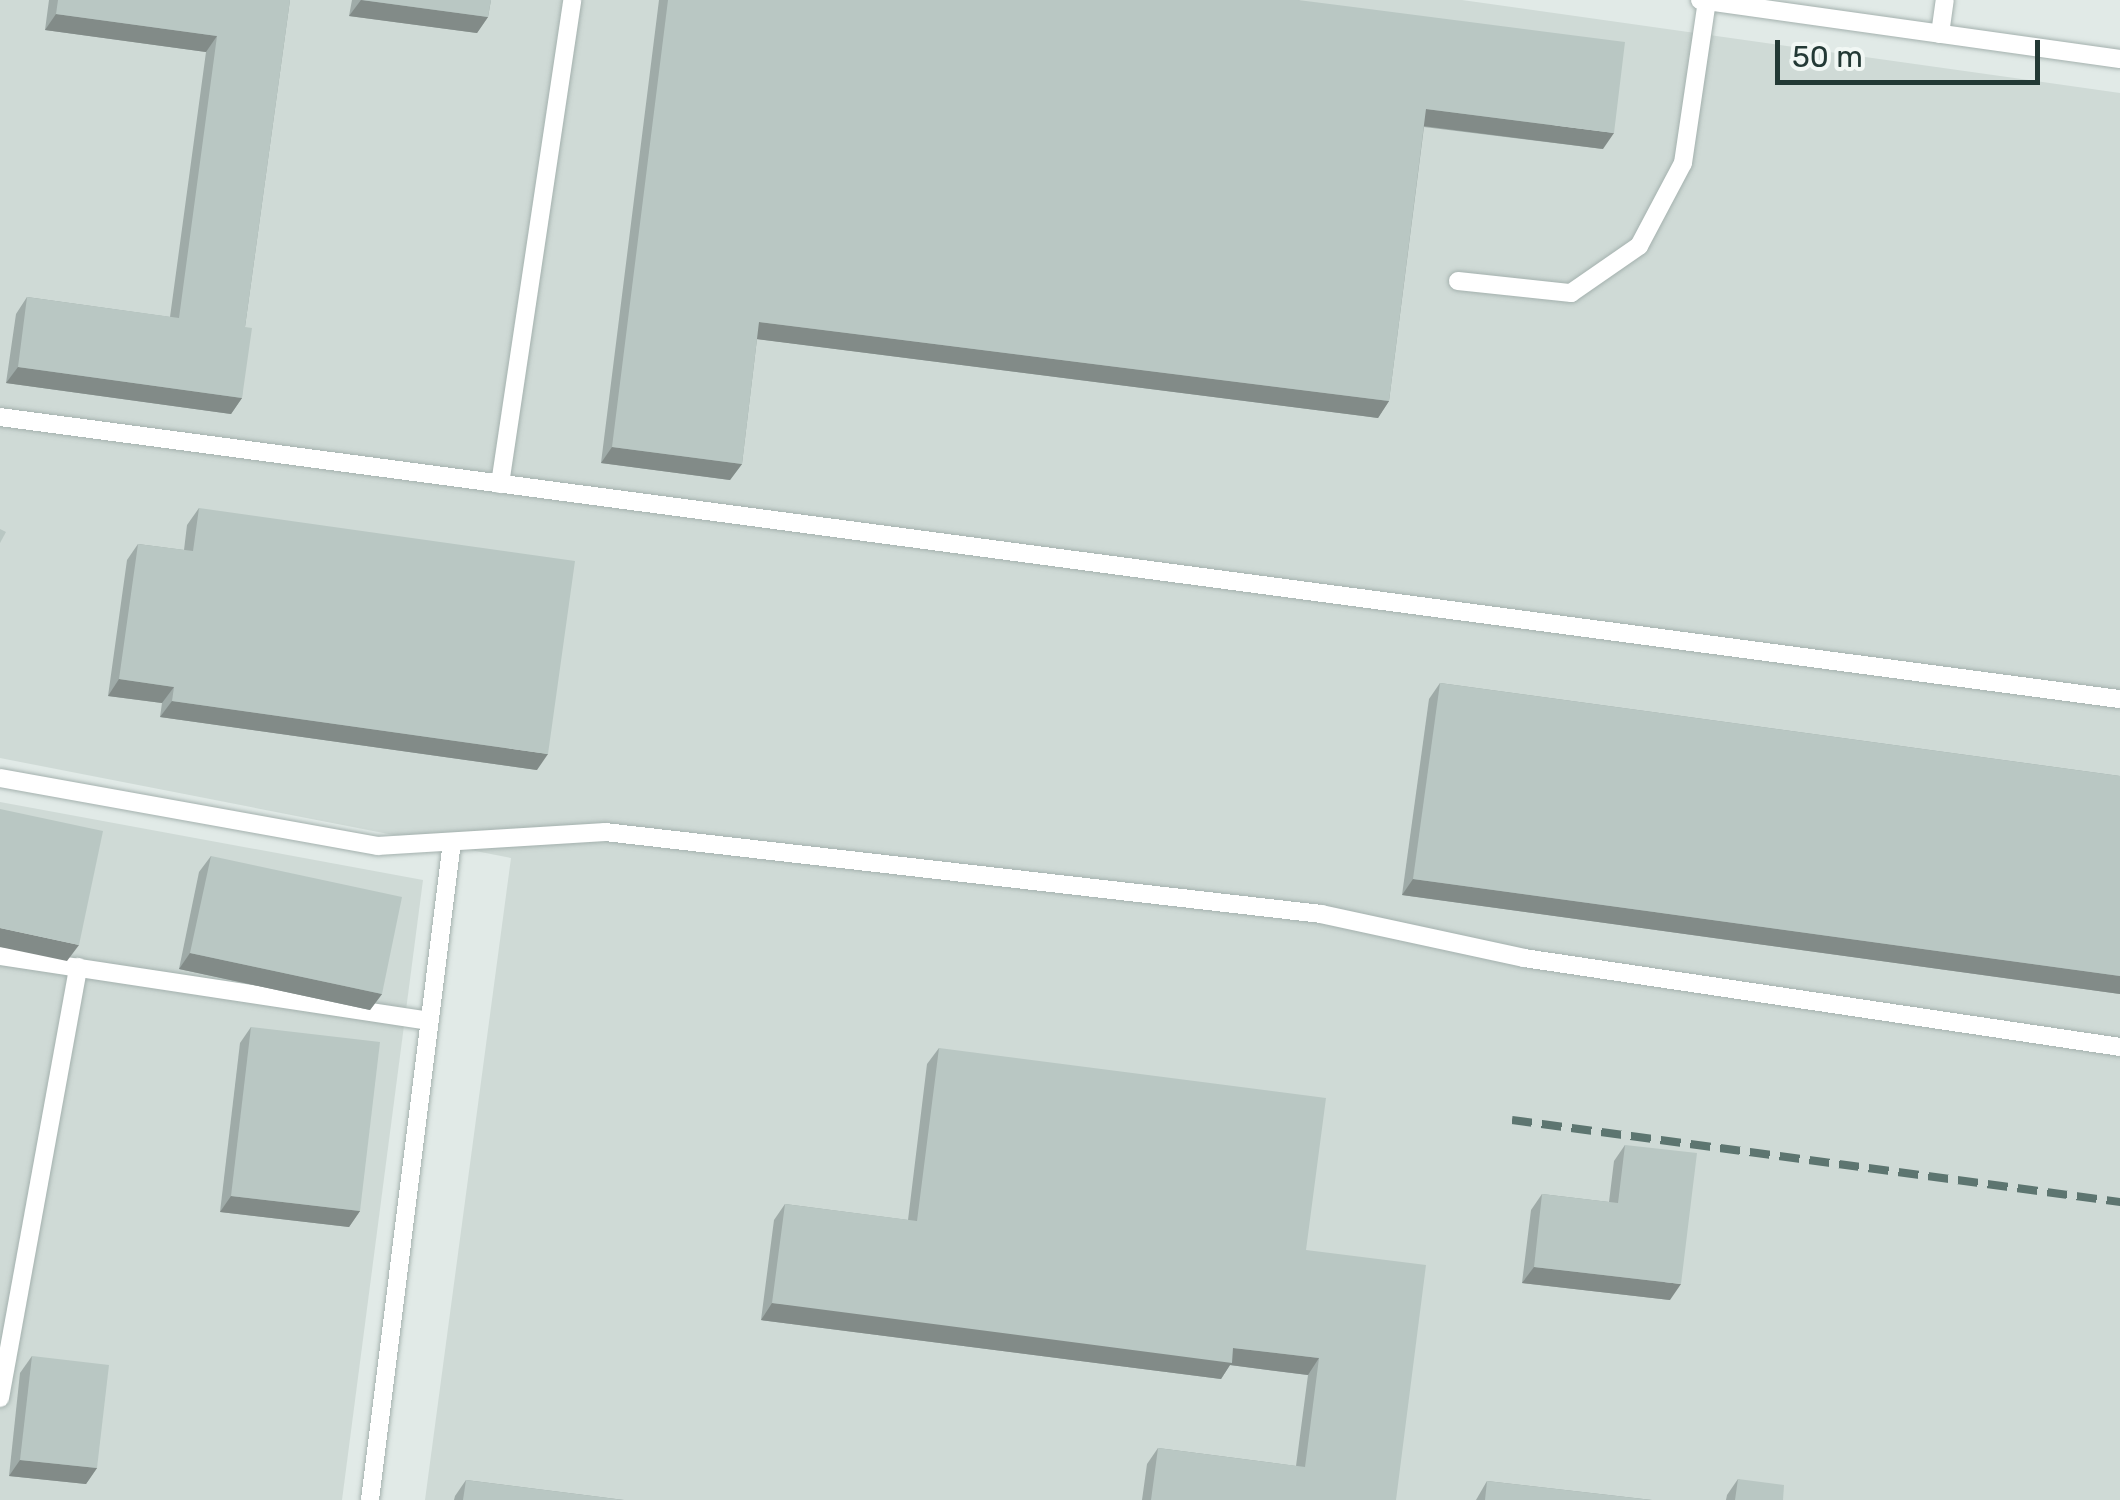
<!DOCTYPE html>
<html>
<head>
<meta charset="utf-8">
<style>
	body { margin:0 }
	#map { position:relative; width:2120px; height:1500px; overflow:hidden; background:#e1eae7; font-family:Rubik,sans-serif }
	div>[style] { position:absolute }
	.built>* { inset:0; background:#cfdad6 }
	.roads { filter:drop-shadow(0 0 2px #a4b1ae) drop-shadow(0 0 2px #a4b1ae) }
	.lane>* { height:18px; margin:-9px; padding:0 9px; transform-origin:9px; border-radius:9px; background:#fff }
	.rail>* { height:8px; margin-top:-4px; transform-origin:0; background:repeating-linear-gradient(90deg,#5d7570 0 20px,transparent 0 30px) }
	.wall>* { inset:0; background:#9faba8 }
	.shaded-wall>* { inset:0; background:#828b88 }
	.building>* { inset:0; background:#b9c7c3 }
	span { translate:-50% -50%; white-space:nowrap; text-align:center; line-height:1.15; -webkit-text-stroke:8px #f1f7f4; paint-order:stroke }
	.scale { position:absolute; left:1775px; top:40px; width:265px; height:45px; box-sizing:border-box; border:5px solid #233935; border-top:0; padding-left:12px; font-size:30px; line-height:35px; white-space:nowrap; color:#233935; -webkit-text-stroke:8px #f1f7f4; paint-order:stroke }
</style>
</head>
<body>
<div id="map">
	<div class="built">
		<i style="clip-path:polygon(0 0,1462px 0,2120px 93px,2120px 1500px,425px 1500px,511px 858px,0 758px)"></i>
		<i style="clip-path:polygon(0 802px,423px 880px,342px 1500px,0 1500px)"></i>
	</div>
	<div class="roads">
		<div class="lane">
			<i style="left:1700px;top:0;width:424px;rotate:8deg"></i>
			<i style="left:1940px;top:34px;width:34px;rotate:-82deg"></i>
			<i style="left:1458px;top:281px;width:114px;rotate:6.1deg"></i>
			<i style="left:1571px;top:293px;width:83px;rotate:-34.7deg"></i>
			<i style="left:1639px;top:246px;width:94px;rotate:-62.1deg"></i>
			<i style="left:1683px;top:163px;width:164px;rotate:-81.6deg"></i>
			<i style="left:0;top:417px;width:2139px;rotate:7.58deg"></i>
			<i style="left:500px;top:484px;width:489px;rotate:-81.5deg"></i>
			<i style="left:0;top:778px;width:384px;rotate:10.2deg"></i>
			<i style="left:378px;top:846px;width:227px;rotate:-3.5deg"></i>
			<i style="left:605px;top:832px;width:721px;rotate:6.53deg"></i>
			<i style="left:1321px;top:914px;width:208px;rotate:12.2deg"></i>
			<i style="left:1524px;top:958px;width:603px;rotate:8.49deg"></i>
			<i style="left:0;top:956px;width:434px;rotate:8.6deg"></i>
			<i style="left:0;top:1398px;width:438px;rotate:-79.7deg"></i>
			<i style="left:370px;top:1500px;width:663px;rotate:-82.9deg"></i>
		</div>
	</div>
	<div class="rail">
		<i style="left:1512px;top:1120px;width:614px;rotate:7.68deg"></i>
	</div>
	<div class="wall">
		<i style="clip-path:polygon(49px 0,290px 0,245px 327px,242px 398px,231px 414px,6px 383px,16px 314px,27px 297px,170px 317px,206px 52px,45px 30px)"></i>
		<i style="clip-path:polygon(352px 0,491px 0,488px 17px,477px 33px,349px 16px)"></i>
		<i style="clip-path:polygon(659px 0,1298px 0,1603px 149px,1424px 127px,1389px 401px,1378px 418px,757px 339px,742px 464px,730px 480px,601px 463px)"></i>
		<i style="clip-path:polygon(199px 508px,537px 770px,160px 717px,162px 703px,108px 696px,127px 560px,138px 544px,184px 550px,187px 525px)"></i>
		<i style="clip-path:polygon(1440px 683px,2120px 776px,2120px 994px,1402px 895px,1429px 699px)"></i>
		<i style="clip-path:polygon(211px 856px,382px 994px,370px 1010px,179px 969px,199px 872px)"></i>
		<i style="clip-path:polygon(251px 1027px,360px 1211px,349px 1227px,220px 1212px,240px 1043px)"></i>
		<i style="clip-path:polygon(939px 1048px,1306px 1250px,1396px 1500px,1142px 1500px,1147px 1464px,1158px 1448px,1296px 1466px,1308px 1375px,1230px 1365px,1221px 1379px,761px 1320px,774px 1220px,785px 1204px,908px 1220px,927px 1064px)"></i>
		<i style="clip-path:polygon(1625px 1145px,1670px 1300px,1522px 1283px,1531px 1210px,1542px 1194px,1609px 1202px,1614px 1161px)"></i>
		<i style="clip-path:polygon(32px 1356px,97px 1468px,86px 1484px,9px 1476px,20px 1373px)"></i>
		<i style="clip-path:polygon(1738px 1479px,1783px 1500px,1726px 1500px,1727px 1495px)"></i>
		<i style="clip-path:polygon(466px 1480px,624px 1500px,454px 1500px,455px 1496px)"></i>
		<i style="clip-path:polygon(1487px 1481px,1652px 1500px,1476px 1500px)"></i>
	</div>
	<div class="shaded-wall">
		<i style="clip-path:polygon(361px 0,488px 17px,477px 33px,349px 16px)"></i>
		<i style="clip-path:polygon(56px 14px,217px 36px,206px 52px,45px 30px)"></i>
		<i style="clip-path:polygon(1426px 109px,1614px 133px,1603px 149px,1415px 125px)"></i>
		<i style="clip-path:polygon(759px 322px,1389px 401px,1378px 418px,748px 338px)"></i>
		<i style="clip-path:polygon(18px 367px,242px 398px,231px 414px,6px 383px)"></i>
		<i style="clip-path:polygon(612px 447px,742px 464px,730px 480px,601px 463px)"></i>
		<i style="clip-path:polygon(119px 679px,174px 687px,162px 703px,108px 696px)"></i>
		<i style="clip-path:polygon(172px 701px,548px 754px,537px 770px,160px 717px)"></i>
		<i style="clip-path:polygon(1413px 879px,2120px 976px,2120px 994px,1402px 895px)"></i>
		<i style="clip-path:polygon(0 928px,79px 945px,67px 961px,0 947px)"></i>
		<i style="clip-path:polygon(190px 953px,382px 994px,370px 1010px,179px 969px)"></i>
		<i style="clip-path:polygon(231px 1196px,360px 1211px,349px 1227px,220px 1212px)"></i>
		<i style="clip-path:polygon(1534px 1267px,1681px 1284px,1670px 1300px,1522px 1283px)"></i>
		<i style="clip-path:polygon(772px 1303px,1233px 1348px,1319px 1358px,1308px 1375px,1230px 1365px,1221px 1379px,761px 1320px)"></i>
		<i style="clip-path:polygon(20px 1460px,97px 1468px,86px 1484px,9px 1476px)"></i>
	</div>
	<div class="building">
		<i style="clip-path:polygon(58px 0,290px 0,245px 327px,252px 328px,242px 398px,18px 367px,27px 297px,179px 318px,217px 36px,56px 14px)"></i>
		<i style="clip-path:polygon(362px 0,491px 0,488px 17px)"></i>
		<i style="clip-path:polygon(668px 0,1298px 0,1625px 42px,1614px 133px,1426px 109px,1389px 401px,759px 322px,742px 464px,612px 447px)"></i>
		<i style="clip-path:polygon(199px 508px,575px 561px,548px 754px,172px 701px,174px 687px,119px 679px,138px 544px,193px 551px)"></i>
		<i style="clip-path:polygon(0 529px,6px 532px,0 543px)"></i>
		<i style="clip-path:polygon(1440px 683px,2120px 776px,2120px 976px,1413px 879px)"></i>
		<i style="clip-path:polygon(0 809px,103px 831px,79px 945px,0 928px)"></i>
		<i style="clip-path:polygon(211px 856px,402px 897px,382px 994px,190px 953px)"></i>
		<i style="clip-path:polygon(251px 1027px,380px 1042px,360px 1211px,231px 1196px)"></i>
		<i style="clip-path:polygon(939px 1048px,1326px 1098px,1306px 1250px,1426px 1265px,1396px 1500px,1151px 1500px,1158px 1448px,1305px 1467px,1319px 1358px,1233px 1348px,1232px 1363px,772px 1303px,785px 1204px,917px 1221px)"></i>
		<i style="clip-path:polygon(1625px 1145px,1697px 1153px,1681px 1284px,1534px 1267px,1542px 1194px,1618px 1203px)"></i>
		<i style="clip-path:polygon(32px 1356px,109px 1365px,97px 1468px,20px 1460px)"></i>
		<i style="clip-path:polygon(1738px 1479px,1784px 1485px,1783px 1500px,1735px 1500px)"></i>
		<i style="clip-path:polygon(466px 1480px,624px 1500px,463px 1500px)"></i>
		<i style="clip-path:polygon(1487px 1481px,1652px 1500px,1485px 1500px)"></i>
	</div>
	<div class="scale">50 m</div>
</div>
</body>
</html>
